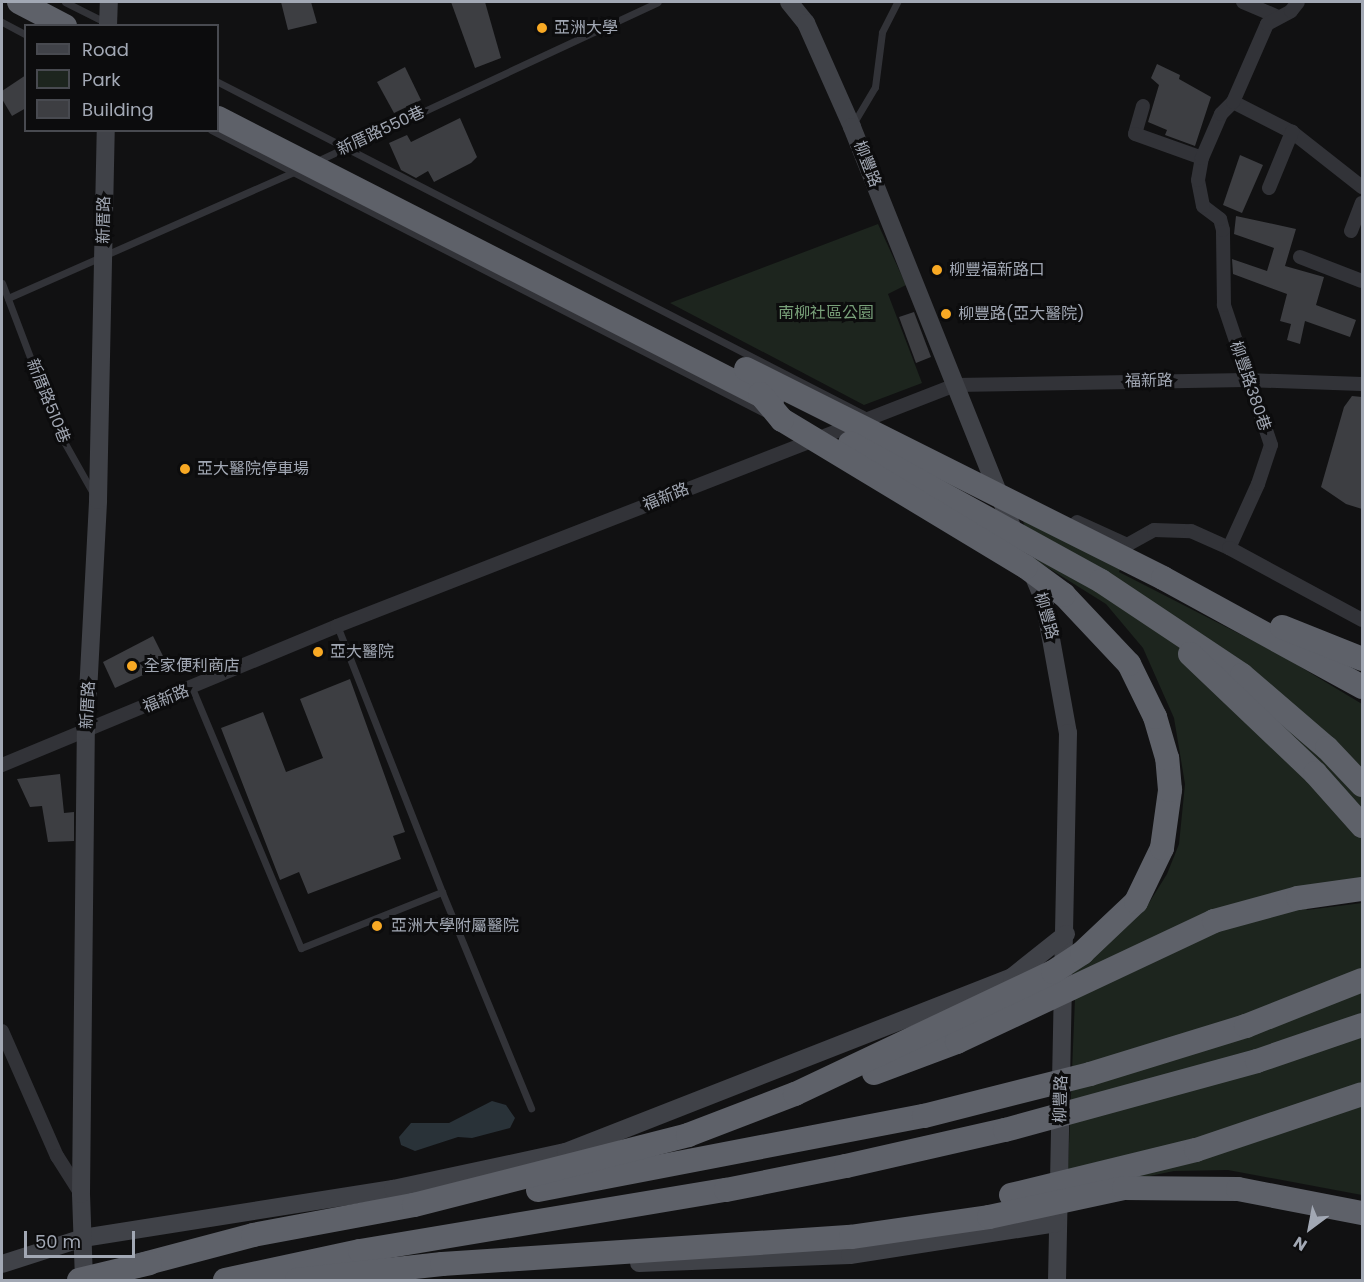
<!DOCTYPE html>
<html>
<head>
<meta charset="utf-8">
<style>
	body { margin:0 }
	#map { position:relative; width:1364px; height:1282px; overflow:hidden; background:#111112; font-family:Poppins,"Noto Sans TC",sans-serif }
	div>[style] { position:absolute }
	.green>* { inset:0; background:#1d251e }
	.water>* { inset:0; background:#293238 }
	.building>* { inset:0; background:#3d3e42 }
	.lane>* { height:7px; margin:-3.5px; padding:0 3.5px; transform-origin:3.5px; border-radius:3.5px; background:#323338 }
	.street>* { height:14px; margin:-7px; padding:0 7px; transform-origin:7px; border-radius:7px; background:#323338 }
	.secondary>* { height:18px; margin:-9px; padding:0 9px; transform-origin:9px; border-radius:9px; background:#404248 }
	.highway>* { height:24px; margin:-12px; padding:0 12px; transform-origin:12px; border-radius:12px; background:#5e6169 }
	.dots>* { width:16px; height:16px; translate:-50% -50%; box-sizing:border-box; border:3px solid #0c0c0d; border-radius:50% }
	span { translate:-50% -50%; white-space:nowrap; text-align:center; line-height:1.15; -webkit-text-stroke:6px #0c0c0d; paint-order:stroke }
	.poi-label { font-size:16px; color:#a2a8b4 }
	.left { translate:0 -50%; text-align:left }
	.street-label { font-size:16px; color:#a2a8b4 }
	.park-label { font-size:16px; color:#78a079 }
	.frame { position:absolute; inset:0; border:3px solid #a2a8b4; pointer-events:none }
	.legend { position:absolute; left:24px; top:24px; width:195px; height:108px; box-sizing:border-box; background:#0c0c0d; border:2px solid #484a50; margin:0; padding:8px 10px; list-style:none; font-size:18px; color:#a2a8b4 }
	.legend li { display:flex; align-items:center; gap:12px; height:30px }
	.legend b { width:30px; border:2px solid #484a50 }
	.north { position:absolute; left:1280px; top:1198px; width:60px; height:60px; -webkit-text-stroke:4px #0c0c0d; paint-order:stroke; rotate:212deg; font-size:16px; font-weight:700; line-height:24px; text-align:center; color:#a2a8b4 }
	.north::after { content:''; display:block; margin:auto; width:21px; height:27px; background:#a2a8b4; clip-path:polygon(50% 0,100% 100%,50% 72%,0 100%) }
	.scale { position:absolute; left:24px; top:1231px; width:111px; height:27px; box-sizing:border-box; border:3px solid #a2a8b4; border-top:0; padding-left:8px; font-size:18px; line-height:21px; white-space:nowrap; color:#a2a8b4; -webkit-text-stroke:4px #0c0c0d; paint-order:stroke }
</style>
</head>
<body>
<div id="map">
	<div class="green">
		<i style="clip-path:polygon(878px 224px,906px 285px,888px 294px,922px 383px,864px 405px,670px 303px)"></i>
		<i style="clip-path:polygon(1017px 500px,1127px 552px,1119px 572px,1279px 654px,1362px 704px,1362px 879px,1300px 887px,1307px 910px,1362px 903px,1362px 1195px,1228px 1170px,1174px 1171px,1067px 1193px,1075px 998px,1072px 970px,1149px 903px,1167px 874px,1179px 844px,1185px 784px,1174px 718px,1143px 648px,1106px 604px,1034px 559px)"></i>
	</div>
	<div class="water">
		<i style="clip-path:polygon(492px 1101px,506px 1105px,515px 1118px,510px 1128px,472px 1138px,458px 1137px,415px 1151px,401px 1145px,399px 1137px,411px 1123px,449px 1123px)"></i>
	</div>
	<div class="building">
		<i style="clip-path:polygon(281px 2px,311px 2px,317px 23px,288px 30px)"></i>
		<i style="clip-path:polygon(451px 2px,485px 2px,501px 58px,475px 68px)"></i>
		<i style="clip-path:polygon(1157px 64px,1180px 75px,1179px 79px,1211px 97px,1195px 146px,1165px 135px,1167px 130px,1148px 122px,1159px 85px,1151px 78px)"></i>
		<i style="clip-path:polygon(405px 67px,421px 100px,394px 113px,377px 82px)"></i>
		<i style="clip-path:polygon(26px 75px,26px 108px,12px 116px,2px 99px,2px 91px)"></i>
		<i style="clip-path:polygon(460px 118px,477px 157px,471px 163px,434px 182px,428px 171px,416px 178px,401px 170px,389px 143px,407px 135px,411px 142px)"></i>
		<i style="clip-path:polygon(1240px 155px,1263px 165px,1242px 213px,1223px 205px)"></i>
		<i style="clip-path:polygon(1236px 216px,1296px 229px,1285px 266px,1324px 277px,1316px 305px,1356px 320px,1350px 337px,1305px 321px,1300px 344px,1287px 340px,1291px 324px,1280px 321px,1287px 294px,1233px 274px,1232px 259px,1267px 271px,1274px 248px,1234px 234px)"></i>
		<i style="clip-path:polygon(914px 312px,931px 357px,916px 363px,899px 317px)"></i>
		<i style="clip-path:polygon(1352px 396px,1362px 397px,1362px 509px,1346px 504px,1321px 487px,1344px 407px)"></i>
		<i style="clip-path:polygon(153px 636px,167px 664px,115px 688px,103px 662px)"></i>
		<i style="clip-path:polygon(350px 679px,405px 832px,393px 836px,401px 859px,308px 894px,299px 872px,280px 880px,221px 728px,263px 712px,286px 772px,323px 758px,300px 699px)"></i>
		<i style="clip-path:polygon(60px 774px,64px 813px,74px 812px,74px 841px,48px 842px,42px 806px,30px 807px,17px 779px)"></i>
	</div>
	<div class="lane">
		<i style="left:65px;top:2px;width:47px;rotate:26.6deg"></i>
		<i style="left:2px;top:22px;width:27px;rotate:28deg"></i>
		<i style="left:218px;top:82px;width:732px;rotate:27.23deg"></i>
		<i style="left:853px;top:124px;width:43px;rotate:-59.3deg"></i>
		<i style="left:875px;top:87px;width:55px;rotate:-82.7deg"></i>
		<i style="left:882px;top:32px;width:34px;rotate:-63deg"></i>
		<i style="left:211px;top:130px;width:621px;rotate:27.1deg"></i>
		<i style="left:315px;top:162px;width:378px;rotate:-25deg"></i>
		<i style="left:2px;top:283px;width:158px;rotate:69.3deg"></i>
		<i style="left:58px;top:431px;width:71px;rotate:60.6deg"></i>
		<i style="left:8px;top:298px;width:313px;rotate:-23.8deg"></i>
		<i style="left:192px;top:688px;width:282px;rotate:67.3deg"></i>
		<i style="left:301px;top:948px;width:152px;rotate:-21.7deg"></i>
		<i style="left:442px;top:892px;width:286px;rotate:-111.5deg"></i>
		<i style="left:442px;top:892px;width:234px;rotate:67.6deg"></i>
	</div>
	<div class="street">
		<i style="left:1243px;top:2px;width:38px;rotate:23deg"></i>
		<i style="left:1233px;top:102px;width:66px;rotate:27deg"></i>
		<i style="left:1292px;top:132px;width:89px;rotate:38.2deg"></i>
		<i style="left:1143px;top:106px;width:29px;rotate:106deg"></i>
		<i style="left:1135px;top:134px;width:71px;rotate:19.7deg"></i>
		<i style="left:1269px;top:188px;width:61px;rotate:-67.7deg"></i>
		<i style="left:1351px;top:231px;width:30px;rotate:-69deg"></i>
		<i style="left:1300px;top:257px;width:66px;rotate:21.2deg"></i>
		<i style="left:1077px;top:522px;width:55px;rotate:24.7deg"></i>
		<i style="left:1127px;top:545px;width:31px;rotate:-29deg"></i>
		<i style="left:1154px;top:530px;width:37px;rotate:2deg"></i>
		<i style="left:1191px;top:531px;width:42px;rotate:24.1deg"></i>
		<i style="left:1229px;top:548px;width:70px;rotate:-65.6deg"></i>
		<i style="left:1258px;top:484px;width:41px;rotate:-71.6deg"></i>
		<i style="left:1271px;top:445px;width:148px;rotate:-108.6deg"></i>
		<i style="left:1224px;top:305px;width:75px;rotate:-90.8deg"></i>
		<i style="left:1223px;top:230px;width:11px;rotate:-105deg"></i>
		<i style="left:1220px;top:219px;width:21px;rotate:-143deg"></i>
		<i style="left:1203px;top:206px;width:26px;rotate:-101deg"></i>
		<i style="left:1198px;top:180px;width:22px;rotate:-80deg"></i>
		<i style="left:1202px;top:158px;width:48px;rotate:-66.6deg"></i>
		<i style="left:1221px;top:114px;width:17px;rotate:-45deg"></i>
		<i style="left:1233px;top:102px;width:85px;rotate:-66.4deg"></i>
		<i style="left:1267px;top:24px;width:27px;rotate:-28deg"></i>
		<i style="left:1291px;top:11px;width:11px;rotate:-52deg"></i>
		<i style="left:1229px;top:548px;width:151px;rotate:28.4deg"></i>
		<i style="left:2px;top:765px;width:363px;rotate:-22.5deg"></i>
		<i style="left:337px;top:626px;width:663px;rotate:-21.3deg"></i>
		<i style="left:955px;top:385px;width:291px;rotate:-1deg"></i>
		<i style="left:1246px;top:380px;width:116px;rotate:2deg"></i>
		<i style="left:2px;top:1031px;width:137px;rotate:66.3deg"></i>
		<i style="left:57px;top:1156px;width:45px;rotate:57.7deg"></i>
	</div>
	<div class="secondary">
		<i style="left:789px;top:2px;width:27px;rotate:51deg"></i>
		<i style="left:806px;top:23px;width:114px;rotate:66.1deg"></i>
		<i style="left:852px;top:127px;width:442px;rotate:68.2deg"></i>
		<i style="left:108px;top:26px;width:24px;rotate:-88deg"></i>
		<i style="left:1031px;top:570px;width:33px;rotate:67deg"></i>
		<i style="left:1044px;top:600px;width:135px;rotate:79.8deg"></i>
		<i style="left:1068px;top:733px;width:547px;rotate:91.15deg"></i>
		<i style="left:639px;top:1263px;width:211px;rotate:-2.2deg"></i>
		<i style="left:850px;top:1255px;width:209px;rotate:-8.8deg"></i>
		<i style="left:2px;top:1264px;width:85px;rotate:-17.8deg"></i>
		<i style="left:83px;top:1238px;width:314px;rotate:-9deg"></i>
		<i style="left:393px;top:1189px;width:177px;rotate:-12.1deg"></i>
		<i style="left:566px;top:1152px;width:479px;rotate:-21.4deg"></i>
		<i style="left:1012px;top:977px;width:69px;rotate:-38.5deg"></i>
		<i style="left:84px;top:1280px;width:86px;rotate:-92deg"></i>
		<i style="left:81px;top:1194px;width:463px;rotate:-89.4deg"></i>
		<i style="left:86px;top:731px;width:231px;rotate:-87deg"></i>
		<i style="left:98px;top:500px;width:370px;rotate:-88.8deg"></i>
	</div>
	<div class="highway">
		<i style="left:19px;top:2px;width:52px;rotate:27.6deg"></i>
		<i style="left:218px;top:118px;width:622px;rotate:27.06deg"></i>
		<i style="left:746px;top:369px;width:466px;rotate:26.6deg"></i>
		<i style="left:1163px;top:578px;width:227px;rotate:28.7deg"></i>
		<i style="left:850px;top:443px;width:286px;rotate:28.8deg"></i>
		<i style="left:1101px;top:581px;width:169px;rotate:33.7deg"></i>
		<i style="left:1242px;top:675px;width:112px;rotate:40.7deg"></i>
		<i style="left:1327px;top:748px;width:51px;rotate:46.6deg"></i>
		<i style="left:1282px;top:627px;width:86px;rotate:21.8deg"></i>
		<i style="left:1190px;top:654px;width:173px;rotate:43.6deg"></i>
		<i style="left:1315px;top:773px;width:71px;rotate:48.4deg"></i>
		<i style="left:874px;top:1073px;width:89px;rotate:-20.5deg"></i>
		<i style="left:957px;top:1042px;width:284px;rotate:-25.2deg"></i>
		<i style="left:1214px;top:921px;width:87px;rotate:-15.3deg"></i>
		<i style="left:1298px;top:898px;width:65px;rotate:-8deg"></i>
		<i style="left:538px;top:1190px;width:393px;rotate:-10.9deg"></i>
		<i style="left:924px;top:1116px;width:171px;rotate:-14.2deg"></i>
		<i style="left:1090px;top:1074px;width:163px;rotate:-17.1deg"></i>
		<i style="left:1246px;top:1026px;width:125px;rotate:-21.6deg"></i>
		<i style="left:1011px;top:1195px;width:190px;rotate:-13.7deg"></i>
		<i style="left:1196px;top:1150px;width:175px;rotate:-18.6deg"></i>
		<i style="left:136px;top:1266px;width:121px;rotate:-14.8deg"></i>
		<i style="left:253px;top:1235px;width:164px;rotate:-10.6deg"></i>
		<i style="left:414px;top:1205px;width:283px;rotate:-14.3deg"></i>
		<i style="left:688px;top:1135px;width:115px;rotate:-21deg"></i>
		<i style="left:795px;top:1094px;width:285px;rotate:-25.3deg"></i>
		<i style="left:1053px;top:972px;width:35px;rotate:-33deg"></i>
		<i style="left:1082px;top:953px;width:74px;rotate:-43.4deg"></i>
		<i style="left:1136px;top:902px;width:60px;rotate:-64.3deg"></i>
		<i style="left:1162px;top:848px;width:59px;rotate:-82.1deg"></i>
		<i style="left:1170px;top:790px;width:32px;rotate:-95deg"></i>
		<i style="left:1167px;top:758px;width:43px;rotate:-106.3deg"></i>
		<i style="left:1155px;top:717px;width:59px;rotate:-116.1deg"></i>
		<i style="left:1129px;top:664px;width:95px;rotate:-133.3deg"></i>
		<i style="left:1064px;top:595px;width:47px;rotate:-143.6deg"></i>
		<i style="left:1026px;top:567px;width:285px;rotate:-148.9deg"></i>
		<i style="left:782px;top:420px;width:34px;rotate:-130deg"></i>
		<i style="left:79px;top:1280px;width:73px;rotate:-13.5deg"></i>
		<i style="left:225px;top:1280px;width:138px;rotate:-12.1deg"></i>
		<i style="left:360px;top:1251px;width:371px;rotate:-9.5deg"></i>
		<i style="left:726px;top:1190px;width:122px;rotate:-11.3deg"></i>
		<i style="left:846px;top:1166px;width:163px;rotate:-12.8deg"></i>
		<i style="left:1005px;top:1130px;width:261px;rotate:-15.3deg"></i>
		<i style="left:1257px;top:1061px;width:111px;rotate:-18.9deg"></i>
		<i style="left:297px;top:1280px;width:146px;rotate:-6.3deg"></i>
		<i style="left:442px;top:1264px;width:410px;rotate:-3.8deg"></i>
		<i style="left:851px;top:1237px;width:139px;rotate:-8.2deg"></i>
		<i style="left:989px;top:1217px;width:138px;rotate:-12.1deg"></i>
		<i style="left:1124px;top:1188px;width:114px;rotate:0.5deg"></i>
		<i style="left:1238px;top:1189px;width:126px;rotate:11deg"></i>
	</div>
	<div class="dots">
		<i style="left:542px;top:28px;background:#f8a924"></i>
		<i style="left:937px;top:270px;background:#f8a924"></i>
		<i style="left:946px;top:314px;background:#f8a924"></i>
		<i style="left:185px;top:469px;background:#f8a924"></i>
		<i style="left:318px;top:652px;background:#f8a924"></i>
		<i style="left:132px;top:666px;background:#f8a924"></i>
		<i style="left:377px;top:926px;background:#f8a924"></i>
	</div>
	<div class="poi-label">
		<span class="left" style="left:554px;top:28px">亞洲大學</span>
		<span class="left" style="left:949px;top:270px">柳豐福新路口</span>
		<span class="left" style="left:958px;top:314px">柳豐路(亞大醫院)</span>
		<span class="left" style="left:197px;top:469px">亞大醫院停車場</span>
		<span class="left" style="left:330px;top:652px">亞大醫院</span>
		<span class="left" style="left:144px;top:666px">全家便利商店</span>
		<span class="left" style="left:391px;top:926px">亞洲大學附屬醫院</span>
	</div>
	<div class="street-label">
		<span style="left:381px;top:131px;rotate:-25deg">新厝路550巷</span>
		<span style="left:867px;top:164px;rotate:69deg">柳豐路</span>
		<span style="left:104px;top:220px;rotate:-89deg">新厝路</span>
		<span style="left:1149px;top:381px;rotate:-1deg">福新路</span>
		<span style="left:1250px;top:386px;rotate:71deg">柳豐路380巷</span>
		<span style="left:48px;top:401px;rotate:68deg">新厝路510巷</span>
		<span style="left:666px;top:497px;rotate:-22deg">福新路</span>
		<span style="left:1046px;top:616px;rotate:74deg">柳豐路</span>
		<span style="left:166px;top:699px;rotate:-22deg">福新路</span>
		<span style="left:88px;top:705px;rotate:-87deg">新厝路</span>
		<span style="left:1061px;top:1099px;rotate:-88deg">柳豐路</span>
	</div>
	<div class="park-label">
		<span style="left:826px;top:313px">南柳社區公園</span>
	</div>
	<div class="frame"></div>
	<ul class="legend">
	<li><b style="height:8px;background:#404248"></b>Road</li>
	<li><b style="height:16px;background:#1d251e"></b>Park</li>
	<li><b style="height:16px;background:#3d3e42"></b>Building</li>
	</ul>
	<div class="north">N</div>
	<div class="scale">50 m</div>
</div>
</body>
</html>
